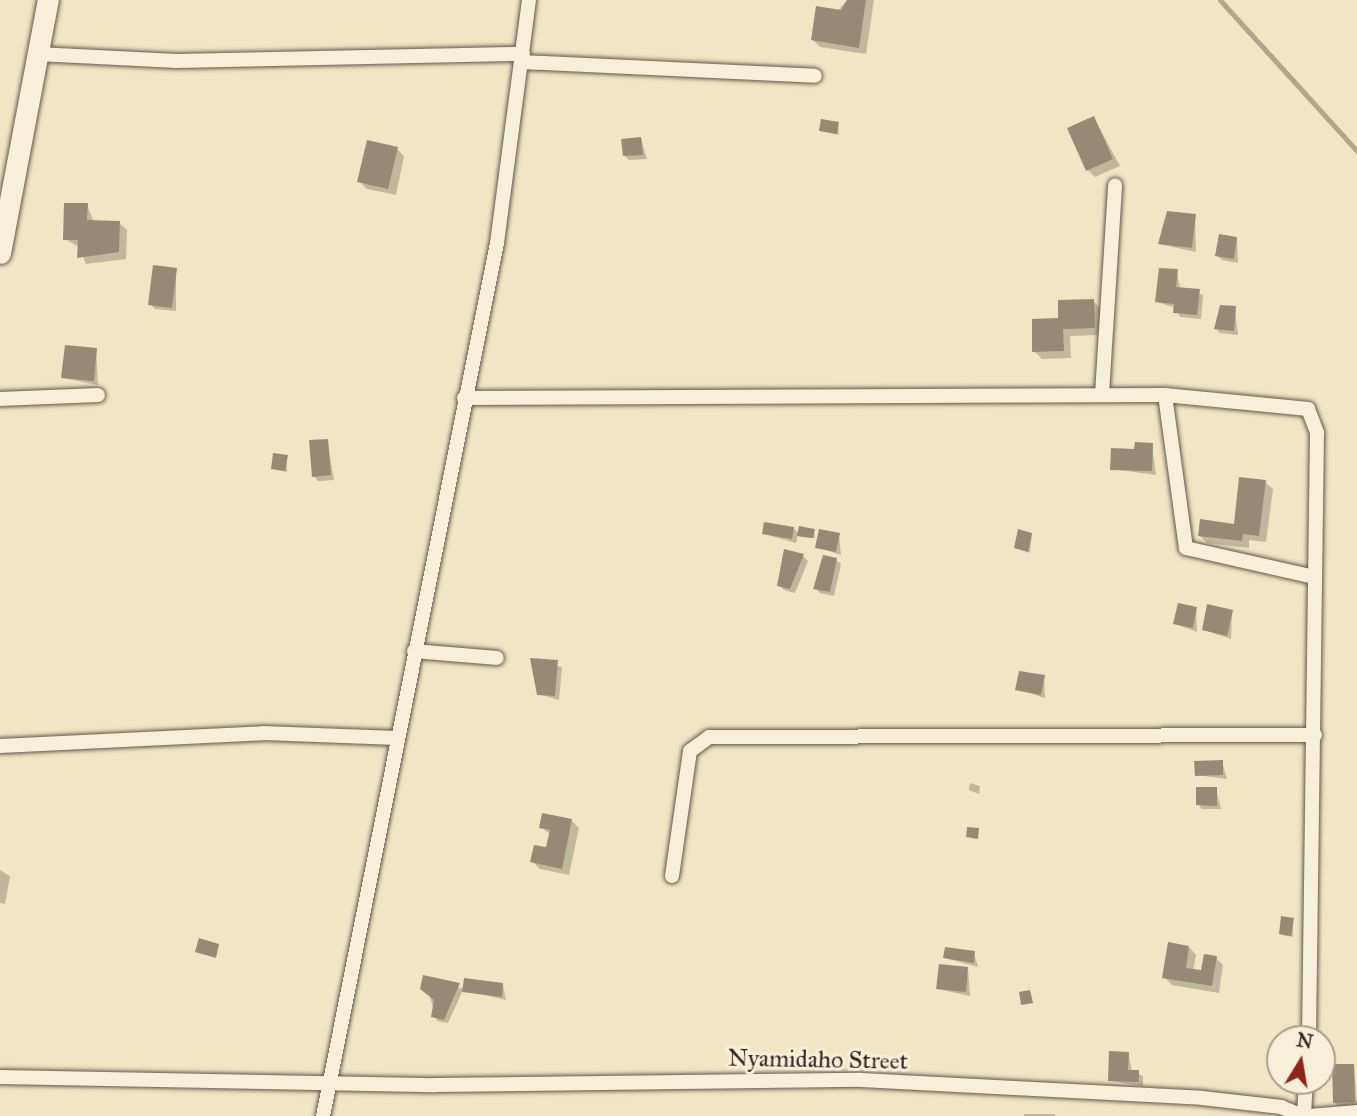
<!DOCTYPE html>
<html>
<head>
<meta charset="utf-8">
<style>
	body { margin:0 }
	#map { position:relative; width:1357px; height:1116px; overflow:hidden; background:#f1e6c4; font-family:"IM FELL Great Primer",serif }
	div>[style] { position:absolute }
	.shadow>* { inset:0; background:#0003 }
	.stream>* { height:5px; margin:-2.5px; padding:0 2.5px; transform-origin:2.5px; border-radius:2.5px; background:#b1a58d }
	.building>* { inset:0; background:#968a76 }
	.roads { filter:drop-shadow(0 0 2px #63574a) drop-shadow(0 0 2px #63574a) }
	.street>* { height:14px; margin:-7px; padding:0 7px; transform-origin:7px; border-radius:7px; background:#f6efd9 }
	.secondary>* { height:21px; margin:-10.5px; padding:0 10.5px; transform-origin:10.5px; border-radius:10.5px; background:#f6efd9 }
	span { translate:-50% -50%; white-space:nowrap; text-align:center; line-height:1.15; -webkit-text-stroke:6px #f6efd9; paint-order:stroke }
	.street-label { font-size:24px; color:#342721 }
	.north { position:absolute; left:1266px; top:1025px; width:70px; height:70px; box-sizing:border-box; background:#f6efd9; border:2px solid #a89f8f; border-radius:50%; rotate:11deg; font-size:19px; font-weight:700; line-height:28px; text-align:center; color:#342721 }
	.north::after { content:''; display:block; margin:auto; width:24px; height:32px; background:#8f2418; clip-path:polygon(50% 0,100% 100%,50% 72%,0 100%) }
</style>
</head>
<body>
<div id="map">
	<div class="shadow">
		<i style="clip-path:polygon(847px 0,874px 0,866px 54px,820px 47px,813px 40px)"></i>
		<i style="clip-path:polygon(1094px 118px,1120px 166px,1095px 177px,1088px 170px)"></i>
		<i style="clip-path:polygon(838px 123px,839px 135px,821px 131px)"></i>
		<i style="clip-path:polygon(641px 139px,647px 159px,629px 160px,624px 155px)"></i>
		<i style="clip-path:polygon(397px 149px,404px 156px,396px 195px,367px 189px,359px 181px)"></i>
		<i style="clip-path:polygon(87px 205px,94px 222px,119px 223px,127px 230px,126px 259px,86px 264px,79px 247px,65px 239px)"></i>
		<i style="clip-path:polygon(1195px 216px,1196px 252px,1159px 244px)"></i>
		<i style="clip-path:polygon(1237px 239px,1238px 263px,1222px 260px,1217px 255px)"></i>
		<i style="clip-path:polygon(176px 270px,176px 311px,155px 309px,150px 304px)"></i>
		<i style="clip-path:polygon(1177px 271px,1180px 289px,1203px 295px,1201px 319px,1180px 317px,1176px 308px,1157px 302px)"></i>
		<i style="clip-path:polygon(1093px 301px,1100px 308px,1101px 335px,1070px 336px,1071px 358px,1042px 359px,1034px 351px,1060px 320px)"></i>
		<i style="clip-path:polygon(1235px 308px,1238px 335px,1220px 333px,1216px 329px)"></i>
		<i style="clip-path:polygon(96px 350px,98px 385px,63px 378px)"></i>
		<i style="clip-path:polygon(327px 441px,334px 480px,318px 481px,314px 476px)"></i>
		<i style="clip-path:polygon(1152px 445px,1156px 475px,1112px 469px,1136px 451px)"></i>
		<i style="clip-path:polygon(287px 457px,287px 472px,273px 469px)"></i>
		<i style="clip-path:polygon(1265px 482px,1273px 489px,1266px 542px,1249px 540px,1249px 548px,1207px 543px,1200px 536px,1235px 526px)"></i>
		<i style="clip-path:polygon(793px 528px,799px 534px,814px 530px,815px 538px,801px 537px,798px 534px,796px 543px,764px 534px)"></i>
		<i style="clip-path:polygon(1032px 534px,1030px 553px,1016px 548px)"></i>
		<i style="clip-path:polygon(839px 535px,841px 555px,817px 547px)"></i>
		<i style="clip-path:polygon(803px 556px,808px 561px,795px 593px,784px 590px,779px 585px)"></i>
		<i style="clip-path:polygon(836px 560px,841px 564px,834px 596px,820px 593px,815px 588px)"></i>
		<i style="clip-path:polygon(1196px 608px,1197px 632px,1175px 624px)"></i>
		<i style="clip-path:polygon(1232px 612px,1231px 639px,1204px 630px)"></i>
		<i style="clip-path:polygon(532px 660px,562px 667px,559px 700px,539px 694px)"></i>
		<i style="clip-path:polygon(1044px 677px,1045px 698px,1017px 689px)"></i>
		<i style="clip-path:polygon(1222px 761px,1227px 779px,1196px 775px)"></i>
		<i style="clip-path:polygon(970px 783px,980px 786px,979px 794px,969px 790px)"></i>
		<i style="clip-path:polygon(1216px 789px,1221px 809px,1202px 809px,1198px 804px)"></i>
		<i style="clip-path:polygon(571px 820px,579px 828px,569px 875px,540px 869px,532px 861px,548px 849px,551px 835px,541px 827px)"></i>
		<i style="clip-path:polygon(0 870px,10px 876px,5px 904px,0 903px)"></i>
		<i style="clip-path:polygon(1293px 919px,1293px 937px,1282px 935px,1280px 933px)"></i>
		<i style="clip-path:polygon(1189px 947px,1196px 955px,1193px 971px,1202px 972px,1216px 958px,1223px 965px,1219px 993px,1172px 985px,1164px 977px)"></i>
		<i style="clip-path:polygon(974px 953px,978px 967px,945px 958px)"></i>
		<i style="clip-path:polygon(968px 968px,970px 996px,938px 989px)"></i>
		<i style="clip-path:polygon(424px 977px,464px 989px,503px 985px,506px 1000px,463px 990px,448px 1023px,437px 1021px)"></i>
		<i style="clip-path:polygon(1128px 1053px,1132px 1071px,1143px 1076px,1143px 1086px,1110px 1081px)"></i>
		<i style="clip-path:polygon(1354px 1065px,1357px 1106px,1339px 1107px,1334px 1102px)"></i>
		<i style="clip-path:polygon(1024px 1114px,1054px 1114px,1056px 1116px,1024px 1116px)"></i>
	</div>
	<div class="stream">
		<i style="left:1220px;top:0;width:204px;rotate:47.8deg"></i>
	</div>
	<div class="building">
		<i style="clip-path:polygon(847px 0,866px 0,859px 48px,811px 40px,816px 6px,841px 10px)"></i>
		<i style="clip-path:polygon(1094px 116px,1113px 159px,1086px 171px,1067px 128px)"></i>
		<i style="clip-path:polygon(821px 119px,839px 122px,837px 134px,819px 131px)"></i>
		<i style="clip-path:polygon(641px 137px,643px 155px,623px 156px,621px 139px)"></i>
		<i style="clip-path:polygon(367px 140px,398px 147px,388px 189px,357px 182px)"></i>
		<i style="clip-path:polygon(64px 203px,88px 203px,87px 220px,120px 221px,119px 252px,77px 258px,78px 240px,63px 240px)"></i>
		<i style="clip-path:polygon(1167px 211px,1196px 214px,1192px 248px,1158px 244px)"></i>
		<i style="clip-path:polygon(1219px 234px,1237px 237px,1234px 259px,1215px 256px)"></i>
		<i style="clip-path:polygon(153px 265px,177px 268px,172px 308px,148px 305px)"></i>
		<i style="clip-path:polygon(1159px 268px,1178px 269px,1176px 287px,1200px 289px,1197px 315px,1173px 313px,1174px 304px,1155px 302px)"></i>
		<i style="clip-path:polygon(1094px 299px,1095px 328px,1063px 329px,1064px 351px,1032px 352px,1032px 319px,1058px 318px,1058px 300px)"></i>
		<i style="clip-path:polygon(1220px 305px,1236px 306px,1234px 331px,1214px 329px)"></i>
		<i style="clip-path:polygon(65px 345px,97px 348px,94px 381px,61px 378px)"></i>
		<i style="clip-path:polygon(328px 439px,331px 475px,312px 477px,309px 440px)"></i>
		<i style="clip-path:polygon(1135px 442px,1153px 443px,1152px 471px,1110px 470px,1111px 448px,1134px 449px)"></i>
		<i style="clip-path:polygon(273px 453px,288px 455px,285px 471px,271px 469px)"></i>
		<i style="clip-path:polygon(1239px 477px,1266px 480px,1259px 536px,1243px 534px,1242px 541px,1198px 536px,1200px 519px,1234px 524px)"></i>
		<i style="clip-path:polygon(764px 522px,794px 527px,792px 539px,762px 534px)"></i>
		<i style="clip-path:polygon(799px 526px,815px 529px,813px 538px,797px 536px)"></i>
		<i style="clip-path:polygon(819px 529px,840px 533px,836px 552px,815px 548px)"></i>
		<i style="clip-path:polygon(1018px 529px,1032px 533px,1028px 552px,1014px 548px)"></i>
		<i style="clip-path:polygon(784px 549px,804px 554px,790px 589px,777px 586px)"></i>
		<i style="clip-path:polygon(823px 555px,837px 558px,830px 592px,813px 589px)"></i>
		<i style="clip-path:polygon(1178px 603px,1197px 607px,1193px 628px,1173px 624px)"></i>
		<i style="clip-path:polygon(1207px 604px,1233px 610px,1227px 636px,1202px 630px)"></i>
		<i style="clip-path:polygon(530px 658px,558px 660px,555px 696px,537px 695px)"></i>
		<i style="clip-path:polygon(1019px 671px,1045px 675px,1041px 695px,1015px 690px)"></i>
		<i style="clip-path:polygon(1223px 760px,1223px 775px,1195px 776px,1194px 761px)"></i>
		<i style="clip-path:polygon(1196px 787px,1217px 787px,1217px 806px,1196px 805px)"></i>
		<i style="clip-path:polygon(542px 813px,572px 819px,562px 869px,530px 862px,534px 845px,546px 847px,550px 830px,539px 828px)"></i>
		<i style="clip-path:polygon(967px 827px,979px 828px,978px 839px,966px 837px)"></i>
		<i style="clip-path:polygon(1281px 916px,1294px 918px,1291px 936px,1279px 934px)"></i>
		<i style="clip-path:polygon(199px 938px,219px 944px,216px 958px,195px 952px)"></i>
		<i style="clip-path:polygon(1168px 942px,1189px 946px,1186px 968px,1201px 970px,1204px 954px,1217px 956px,1212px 986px,1162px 978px)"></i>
		<i style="clip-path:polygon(945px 947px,975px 951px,974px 963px,943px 958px)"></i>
		<i style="clip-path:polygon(939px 964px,968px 967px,966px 992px,936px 989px)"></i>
		<i style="clip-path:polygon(423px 975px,460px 983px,444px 1020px,431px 1017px,434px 1000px,420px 989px)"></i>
		<i style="clip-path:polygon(464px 978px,503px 983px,502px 997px,462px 992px)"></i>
		<i style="clip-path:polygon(1030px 990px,1033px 1003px,1021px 1005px,1019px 992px)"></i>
		<i style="clip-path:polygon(1109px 1051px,1129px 1052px,1128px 1070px,1139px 1070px,1139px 1082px,1108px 1081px)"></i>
		<i style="clip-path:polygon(1332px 1064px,1354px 1064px,1355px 1102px,1333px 1103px)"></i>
	</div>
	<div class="roads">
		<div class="street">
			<i style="left:37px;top:54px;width:140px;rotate:2.9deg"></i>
			<i style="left:177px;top:61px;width:346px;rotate:-1.2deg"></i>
			<i style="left:522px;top:62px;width:293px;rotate:2.7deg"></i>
			<i style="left:1102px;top:394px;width:209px;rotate:-86.4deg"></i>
			<i style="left:1165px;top:395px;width:154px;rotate:82.2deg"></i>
			<i style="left:1186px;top:548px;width:132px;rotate:12.7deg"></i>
			<i style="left:464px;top:398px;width:701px;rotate:-0.25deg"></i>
			<i style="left:1165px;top:395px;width:144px;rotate:5.6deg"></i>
			<i style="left:1308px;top:409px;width:26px;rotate:69deg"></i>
			<i style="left:1317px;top:433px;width:606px;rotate:90.76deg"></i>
			<i style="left:0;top:399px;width:98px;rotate:-2.3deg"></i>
			<i style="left:414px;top:651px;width:83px;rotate:4.8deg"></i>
			<i style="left:0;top:746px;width:263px;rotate:-2.8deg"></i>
			<i style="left:263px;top:733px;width:134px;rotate:2.1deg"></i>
			<i style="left:672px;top:876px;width:126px;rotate:-81.8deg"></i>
			<i style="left:690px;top:751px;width:24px;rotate:-36deg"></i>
			<i style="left:709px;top:737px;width:606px;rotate:-0.19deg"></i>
			<i style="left:0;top:1077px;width:435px;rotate:1.1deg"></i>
			<i style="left:435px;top:1085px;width:426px;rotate:-0.7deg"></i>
			<i style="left:861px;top:1080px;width:341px;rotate:3deg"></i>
			<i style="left:1202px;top:1098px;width:80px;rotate:6.5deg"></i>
			<i style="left:1281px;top:1107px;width:23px;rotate:23deg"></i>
			<i style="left:323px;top:1116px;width:890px;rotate:-78.73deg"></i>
			<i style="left:497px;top:243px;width:245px;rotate:-82.5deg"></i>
			<i style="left:1304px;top:1116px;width:35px;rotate:-87deg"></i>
			<i style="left:1310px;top:1116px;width:47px;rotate:-4.9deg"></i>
		</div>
		<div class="secondary">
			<i style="left:0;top:253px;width:258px;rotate:-79.3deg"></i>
		</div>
	</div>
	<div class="street-label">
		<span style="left:818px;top:1060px;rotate:1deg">Nyamidaho Street</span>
	</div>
	<div class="north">N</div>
</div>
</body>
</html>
